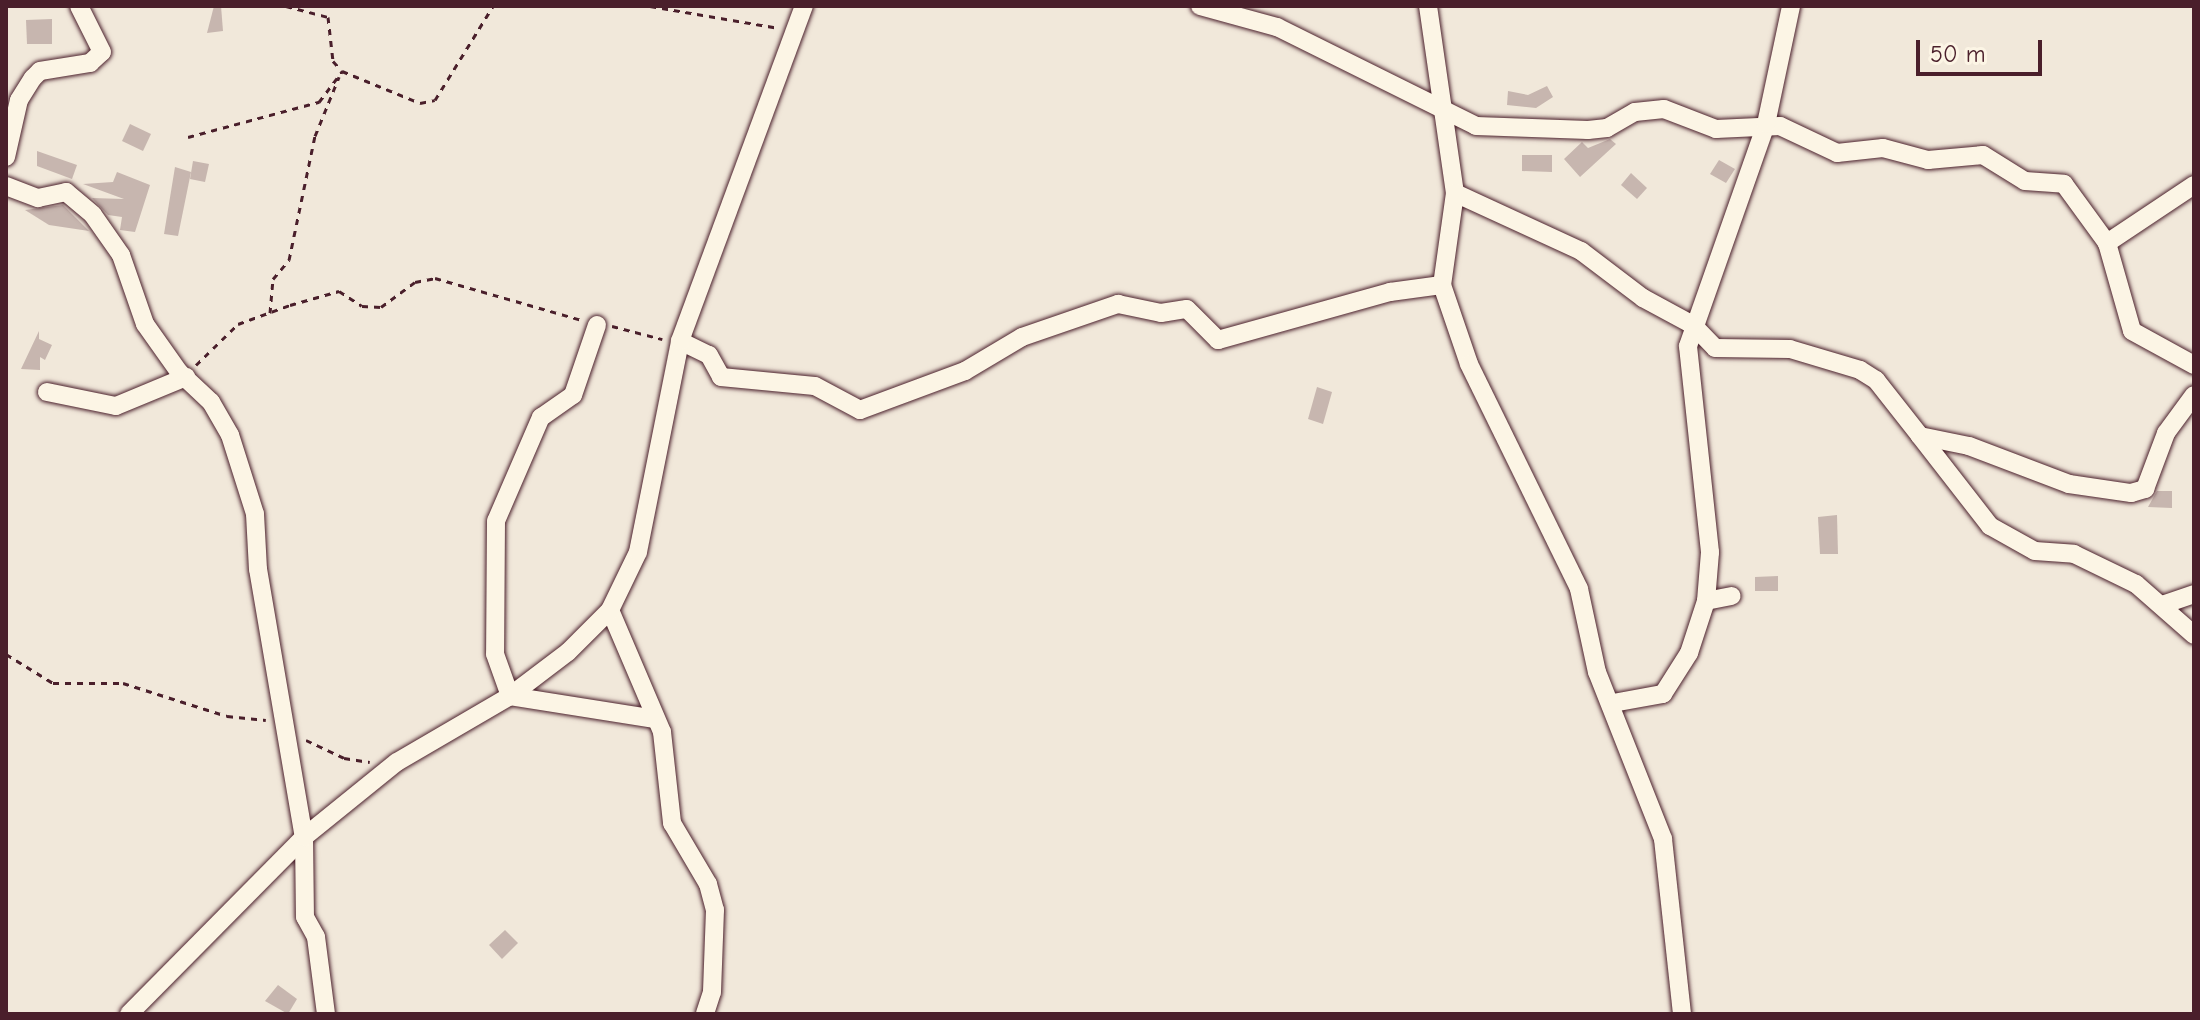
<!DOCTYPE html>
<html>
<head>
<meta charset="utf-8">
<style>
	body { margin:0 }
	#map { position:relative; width:2200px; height:1020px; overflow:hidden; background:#f1e8da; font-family:"Comic Neue",sans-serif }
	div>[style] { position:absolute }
	.building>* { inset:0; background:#c7b6af }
	.path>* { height:3px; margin-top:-1.5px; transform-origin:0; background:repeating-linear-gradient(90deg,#4a1f2b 0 6px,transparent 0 12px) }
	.roads { filter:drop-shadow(0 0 2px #4a1f2b) drop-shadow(0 0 2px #4a1f2b) }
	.minor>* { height:18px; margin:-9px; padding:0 9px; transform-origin:9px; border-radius:9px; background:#fcf5e5 }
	span { translate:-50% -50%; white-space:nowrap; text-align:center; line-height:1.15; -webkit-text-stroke:7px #fcf5e5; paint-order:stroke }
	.frame { position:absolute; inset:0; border:8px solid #4a1f2b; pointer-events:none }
	.scale { position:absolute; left:1916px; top:40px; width:126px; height:36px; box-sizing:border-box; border:4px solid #4a1f2b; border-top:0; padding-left:10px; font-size:24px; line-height:28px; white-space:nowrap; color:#4a1f2b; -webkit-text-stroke:6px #fcf5e5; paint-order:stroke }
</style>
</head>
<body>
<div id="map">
	<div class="building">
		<i style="clip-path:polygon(214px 6px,221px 6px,223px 31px,207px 33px)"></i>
		<i style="clip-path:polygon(52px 19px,52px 44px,27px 44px,26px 20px)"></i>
		<i style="clip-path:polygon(1547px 86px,1553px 97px,1536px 108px,1507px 105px,1508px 91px,1528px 95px)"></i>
		<i style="clip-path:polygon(130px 124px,151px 134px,143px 151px,122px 141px)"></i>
		<i style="clip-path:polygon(1610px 139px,1616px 144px,1580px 177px,1564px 159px,1582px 142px,1588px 148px)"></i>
		<i style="clip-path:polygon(37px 151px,77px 165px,72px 179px,37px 166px)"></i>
		<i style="clip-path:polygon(1522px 155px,1552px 155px,1552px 172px,1522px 171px)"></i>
		<i style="clip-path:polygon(1719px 160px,1735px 169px,1726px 183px,1710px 174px)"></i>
		<i style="clip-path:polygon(193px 161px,209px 164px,205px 182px,190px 179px)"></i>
		<i style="clip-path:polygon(175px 167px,191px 172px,178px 236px,164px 234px)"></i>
		<i style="clip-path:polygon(117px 172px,150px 185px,135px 232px,120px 230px,122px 217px,108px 215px,92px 198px,124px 199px,83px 184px,113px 182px)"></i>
		<i style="clip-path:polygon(1631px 173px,1647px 188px,1637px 199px,1621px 185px)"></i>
		<i style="clip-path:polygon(63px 205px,89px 231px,49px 225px,25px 210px)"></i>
		<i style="clip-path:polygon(39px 331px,39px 339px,52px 345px,45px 360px,40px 357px,40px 370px,21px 369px)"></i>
		<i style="clip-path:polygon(1317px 387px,1332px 392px,1323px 424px,1308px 419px)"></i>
		<i style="clip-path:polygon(2157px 491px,2172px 491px,2172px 508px,2148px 507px)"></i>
		<i style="clip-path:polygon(1837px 515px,1838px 554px,1820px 554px,1818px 517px)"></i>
		<i style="clip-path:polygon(1778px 576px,1778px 591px,1755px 591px,1755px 577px)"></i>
		<i style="clip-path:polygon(505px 930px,518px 943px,502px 959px,489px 945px)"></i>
		<i style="clip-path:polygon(278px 985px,297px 999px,288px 1014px,265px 1001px)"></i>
	</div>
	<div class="path">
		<i style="left:286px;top:6px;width:43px;rotate:14.7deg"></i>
		<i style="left:328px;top:17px;width:44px;rotate:83.5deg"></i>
		<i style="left:333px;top:61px;width:12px;rotate:48deg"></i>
		<i style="left:650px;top:6px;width:131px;rotate:9.7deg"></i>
		<i style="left:188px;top:137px;width:136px;rotate:-15deg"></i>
		<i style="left:319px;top:102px;width:39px;rotate:-53deg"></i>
		<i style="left:342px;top:71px;width:84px;rotate:22.3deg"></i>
		<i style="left:420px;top:103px;width:15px;rotate:-11deg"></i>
		<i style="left:435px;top:100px;width:110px;rotate:-58.3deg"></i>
		<i style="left:270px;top:313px;width:34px;rotate:-85deg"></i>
		<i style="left:273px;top:279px;width:25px;rotate:-50deg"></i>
		<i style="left:289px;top:260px;width:127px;rotate:-78.2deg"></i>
		<i style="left:315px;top:136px;width:64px;rotate:-67.9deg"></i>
		<i style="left:612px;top:326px;width:52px;rotate:14.6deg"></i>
		<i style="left:196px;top:365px;width:59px;rotate:-44.3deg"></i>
		<i style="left:238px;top:324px;width:55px;rotate:-20.1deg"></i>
		<i style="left:290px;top:305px;width:51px;rotate:-15.9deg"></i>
		<i style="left:339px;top:291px;width:27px;rotate:33deg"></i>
		<i style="left:362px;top:306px;width:19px;rotate:3deg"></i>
		<i style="left:381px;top:307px;width:42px;rotate:-36.3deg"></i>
		<i style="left:415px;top:282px;width:20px;rotate:-11deg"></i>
		<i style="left:435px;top:278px;width:152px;rotate:16deg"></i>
		<i style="left:6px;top:654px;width:55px;rotate:31.7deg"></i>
		<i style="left:53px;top:683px;width:70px"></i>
		<i style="left:123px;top:683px;width:109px;rotate:17.6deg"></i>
		<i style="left:227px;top:716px;width:39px;rotate:6deg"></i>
		<i style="left:306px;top:740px;width:42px;rotate:25.3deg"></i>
		<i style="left:344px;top:758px;width:26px;rotate:9deg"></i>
	</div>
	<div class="roads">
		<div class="minor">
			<i style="left:1200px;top:6px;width:80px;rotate:15.3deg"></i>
			<i style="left:1277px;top:27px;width:222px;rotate:26.4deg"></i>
			<i style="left:1476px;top:126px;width:112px;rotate:2deg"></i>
			<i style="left:1588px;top:130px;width:19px;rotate:-6deg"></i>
			<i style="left:1607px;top:128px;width:32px;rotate:-30deg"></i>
			<i style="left:1635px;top:112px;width:29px;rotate:-6deg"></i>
			<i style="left:1664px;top:109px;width:56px;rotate:21deg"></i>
			<i style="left:1716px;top:129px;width:64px;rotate:-2.7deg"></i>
			<i style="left:1780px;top:126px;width:63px;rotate:25.3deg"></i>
			<i style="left:1837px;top:153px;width:46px;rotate:-6.2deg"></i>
			<i style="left:1883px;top:148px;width:47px;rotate:14.9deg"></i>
			<i style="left:1928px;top:160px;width:55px;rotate:-5.2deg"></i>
			<i style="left:1983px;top:155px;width:49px;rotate:31.8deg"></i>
			<i style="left:2025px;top:181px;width:39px;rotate:4deg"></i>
			<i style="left:2064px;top:184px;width:73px;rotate:53.9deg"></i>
			<i style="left:1428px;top:6px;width:189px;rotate:81.8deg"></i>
			<i style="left:1455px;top:193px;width:93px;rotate:98deg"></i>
			<i style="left:1442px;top:285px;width:83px;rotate:71.1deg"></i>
			<i style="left:1469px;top:364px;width:250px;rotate:63.9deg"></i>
			<i style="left:1579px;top:589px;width:85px;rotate:77.8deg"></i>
			<i style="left:1597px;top:672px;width:180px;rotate:68.4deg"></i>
			<i style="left:1663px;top:839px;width:176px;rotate:83.8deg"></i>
			<i style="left:6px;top:157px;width:58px;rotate:-77.2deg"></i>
			<i style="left:19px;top:100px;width:26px;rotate:-58deg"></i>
			<i style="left:33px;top:78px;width:10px;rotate:-45deg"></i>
			<i style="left:40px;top:71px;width:51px;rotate:-9.1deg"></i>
			<i style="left:90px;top:63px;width:16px;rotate:-43deg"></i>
			<i style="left:102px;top:52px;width:51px;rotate:-116.6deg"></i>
			<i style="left:2194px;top:185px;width:105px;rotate:146.3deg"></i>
			<i style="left:2107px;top:243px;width:91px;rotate:74.1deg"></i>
			<i style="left:2132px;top:331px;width:71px;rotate:28.7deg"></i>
			<i style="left:6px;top:186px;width:34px;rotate:21deg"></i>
			<i style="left:38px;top:198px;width:29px;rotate:-12deg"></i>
			<i style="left:66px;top:192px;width:35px;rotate:40deg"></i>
			<i style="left:93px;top:215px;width:49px;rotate:55deg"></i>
			<i style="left:121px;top:255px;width:73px;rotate:70.8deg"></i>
			<i style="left:145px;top:324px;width:59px;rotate:54.7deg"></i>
			<i style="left:179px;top:372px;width:44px;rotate:43.2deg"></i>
			<i style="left:211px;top:402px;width:38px;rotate:60deg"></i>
			<i style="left:230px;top:435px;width:83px;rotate:72.4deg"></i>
			<i style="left:255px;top:514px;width:55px;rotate:86.9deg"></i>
			<i style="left:258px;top:569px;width:272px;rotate:80.3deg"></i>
			<i style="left:304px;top:837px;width:80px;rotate:89.3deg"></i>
			<i style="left:305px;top:917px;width:23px;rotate:61deg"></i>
			<i style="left:316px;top:937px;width:78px;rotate:82.6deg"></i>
			<i style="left:1455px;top:193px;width:139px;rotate:24.7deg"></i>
			<i style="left:1581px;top:251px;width:78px;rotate:37.2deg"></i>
			<i style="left:1643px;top:298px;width:57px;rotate:28.4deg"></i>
			<i style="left:1693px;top:325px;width:32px;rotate:46deg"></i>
			<i style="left:1715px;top:348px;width:75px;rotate:0.8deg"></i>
			<i style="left:1790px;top:349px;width:73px;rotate:16.7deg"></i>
			<i style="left:1860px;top:370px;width:19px;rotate:32deg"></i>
			<i style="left:1876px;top:380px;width:71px;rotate:51.8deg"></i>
			<i style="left:1920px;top:436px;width:50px;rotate:11.5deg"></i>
			<i style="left:1969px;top:446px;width:107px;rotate:20.8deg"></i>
			<i style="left:2069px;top:484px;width:63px;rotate:8.3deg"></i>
			<i style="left:2131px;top:493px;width:15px;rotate:-16deg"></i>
			<i style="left:2145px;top:489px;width:60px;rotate:-69.4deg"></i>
			<i style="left:2166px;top:433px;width:47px;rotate:-53.6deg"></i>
			<i style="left:597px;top:325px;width:74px;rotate:108.9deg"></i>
			<i style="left:573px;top:395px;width:39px;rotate:145deg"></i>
			<i style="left:541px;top:417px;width:113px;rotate:113.4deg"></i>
			<i style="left:496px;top:521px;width:133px;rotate:90.4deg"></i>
			<i style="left:495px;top:654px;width:45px;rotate:70.3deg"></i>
			<i style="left:510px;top:696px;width:147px;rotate:9deg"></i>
			<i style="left:680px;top:341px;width:32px;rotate:26deg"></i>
			<i style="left:709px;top:355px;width:25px;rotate:61deg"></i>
			<i style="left:721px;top:377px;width:94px;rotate:5.5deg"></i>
			<i style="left:815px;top:386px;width:51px;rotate:28.1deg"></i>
			<i style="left:860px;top:410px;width:112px;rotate:-20.4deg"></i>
			<i style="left:965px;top:371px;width:66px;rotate:-30.8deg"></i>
			<i style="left:1022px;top:337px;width:102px;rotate:-19deg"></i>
			<i style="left:1118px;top:304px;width:44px;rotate:11.8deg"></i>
			<i style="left:1161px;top:313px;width:26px;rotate:-9deg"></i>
			<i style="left:1187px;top:309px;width:44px;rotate:45deg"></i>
			<i style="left:1218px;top:340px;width:179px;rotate:-15.6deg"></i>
			<i style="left:1390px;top:292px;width:52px;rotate:-7.7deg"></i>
			<i style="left:47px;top:392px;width:70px;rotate:11.5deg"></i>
			<i style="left:116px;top:406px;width:76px;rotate:-22.5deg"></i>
			<i style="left:1920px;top:436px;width:114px;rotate:52.1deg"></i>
			<i style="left:1990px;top:526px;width:51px;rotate:29.1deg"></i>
			<i style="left:2035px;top:551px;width:39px;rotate:4deg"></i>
			<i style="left:2074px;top:554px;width:69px;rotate:25.8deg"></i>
			<i style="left:2136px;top:584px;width:77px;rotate:41.3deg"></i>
			<i style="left:1706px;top:601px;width:26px;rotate:-11deg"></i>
			<i style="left:2165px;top:604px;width:31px;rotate:-19deg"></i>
			<i style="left:610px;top:610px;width:133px;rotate:66.9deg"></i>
			<i style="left:662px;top:732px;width:92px;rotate:83.7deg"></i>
			<i style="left:672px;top:823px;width:71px;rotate:59.5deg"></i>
			<i style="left:708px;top:884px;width:27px;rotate:75deg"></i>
			<i style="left:715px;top:910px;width:82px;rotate:92.1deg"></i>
			<i style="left:712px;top:992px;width:23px;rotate:108deg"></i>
			<i style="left:1613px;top:703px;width:51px;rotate:-10.2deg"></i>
			<i style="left:1663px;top:694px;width:49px;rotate:-57.6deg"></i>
			<i style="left:1689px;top:653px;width:55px;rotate:-71.9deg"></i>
			<i style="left:1706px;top:601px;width:49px;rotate:-85.3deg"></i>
			<i style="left:1710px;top:552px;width:207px;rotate:-96.1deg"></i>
			<i style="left:1688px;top:346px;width:235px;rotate:-70.6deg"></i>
			<i style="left:1766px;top:124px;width:121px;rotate:-78deg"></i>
			<i style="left:129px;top:1014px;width:249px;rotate:-45.3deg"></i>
			<i style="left:304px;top:837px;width:119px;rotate:-38.9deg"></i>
			<i style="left:397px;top:762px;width:131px;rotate:-30.3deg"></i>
			<i style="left:510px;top:696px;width:73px;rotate:-37.2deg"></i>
			<i style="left:568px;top:652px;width:59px;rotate:-45deg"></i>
			<i style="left:610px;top:610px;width:64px;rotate:-64.2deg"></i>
			<i style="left:638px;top:552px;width:215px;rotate:-78.7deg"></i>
			<i style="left:680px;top:341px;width:357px;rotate:-69.7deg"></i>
		</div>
	</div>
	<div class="frame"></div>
	<div class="scale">50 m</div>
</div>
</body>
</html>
